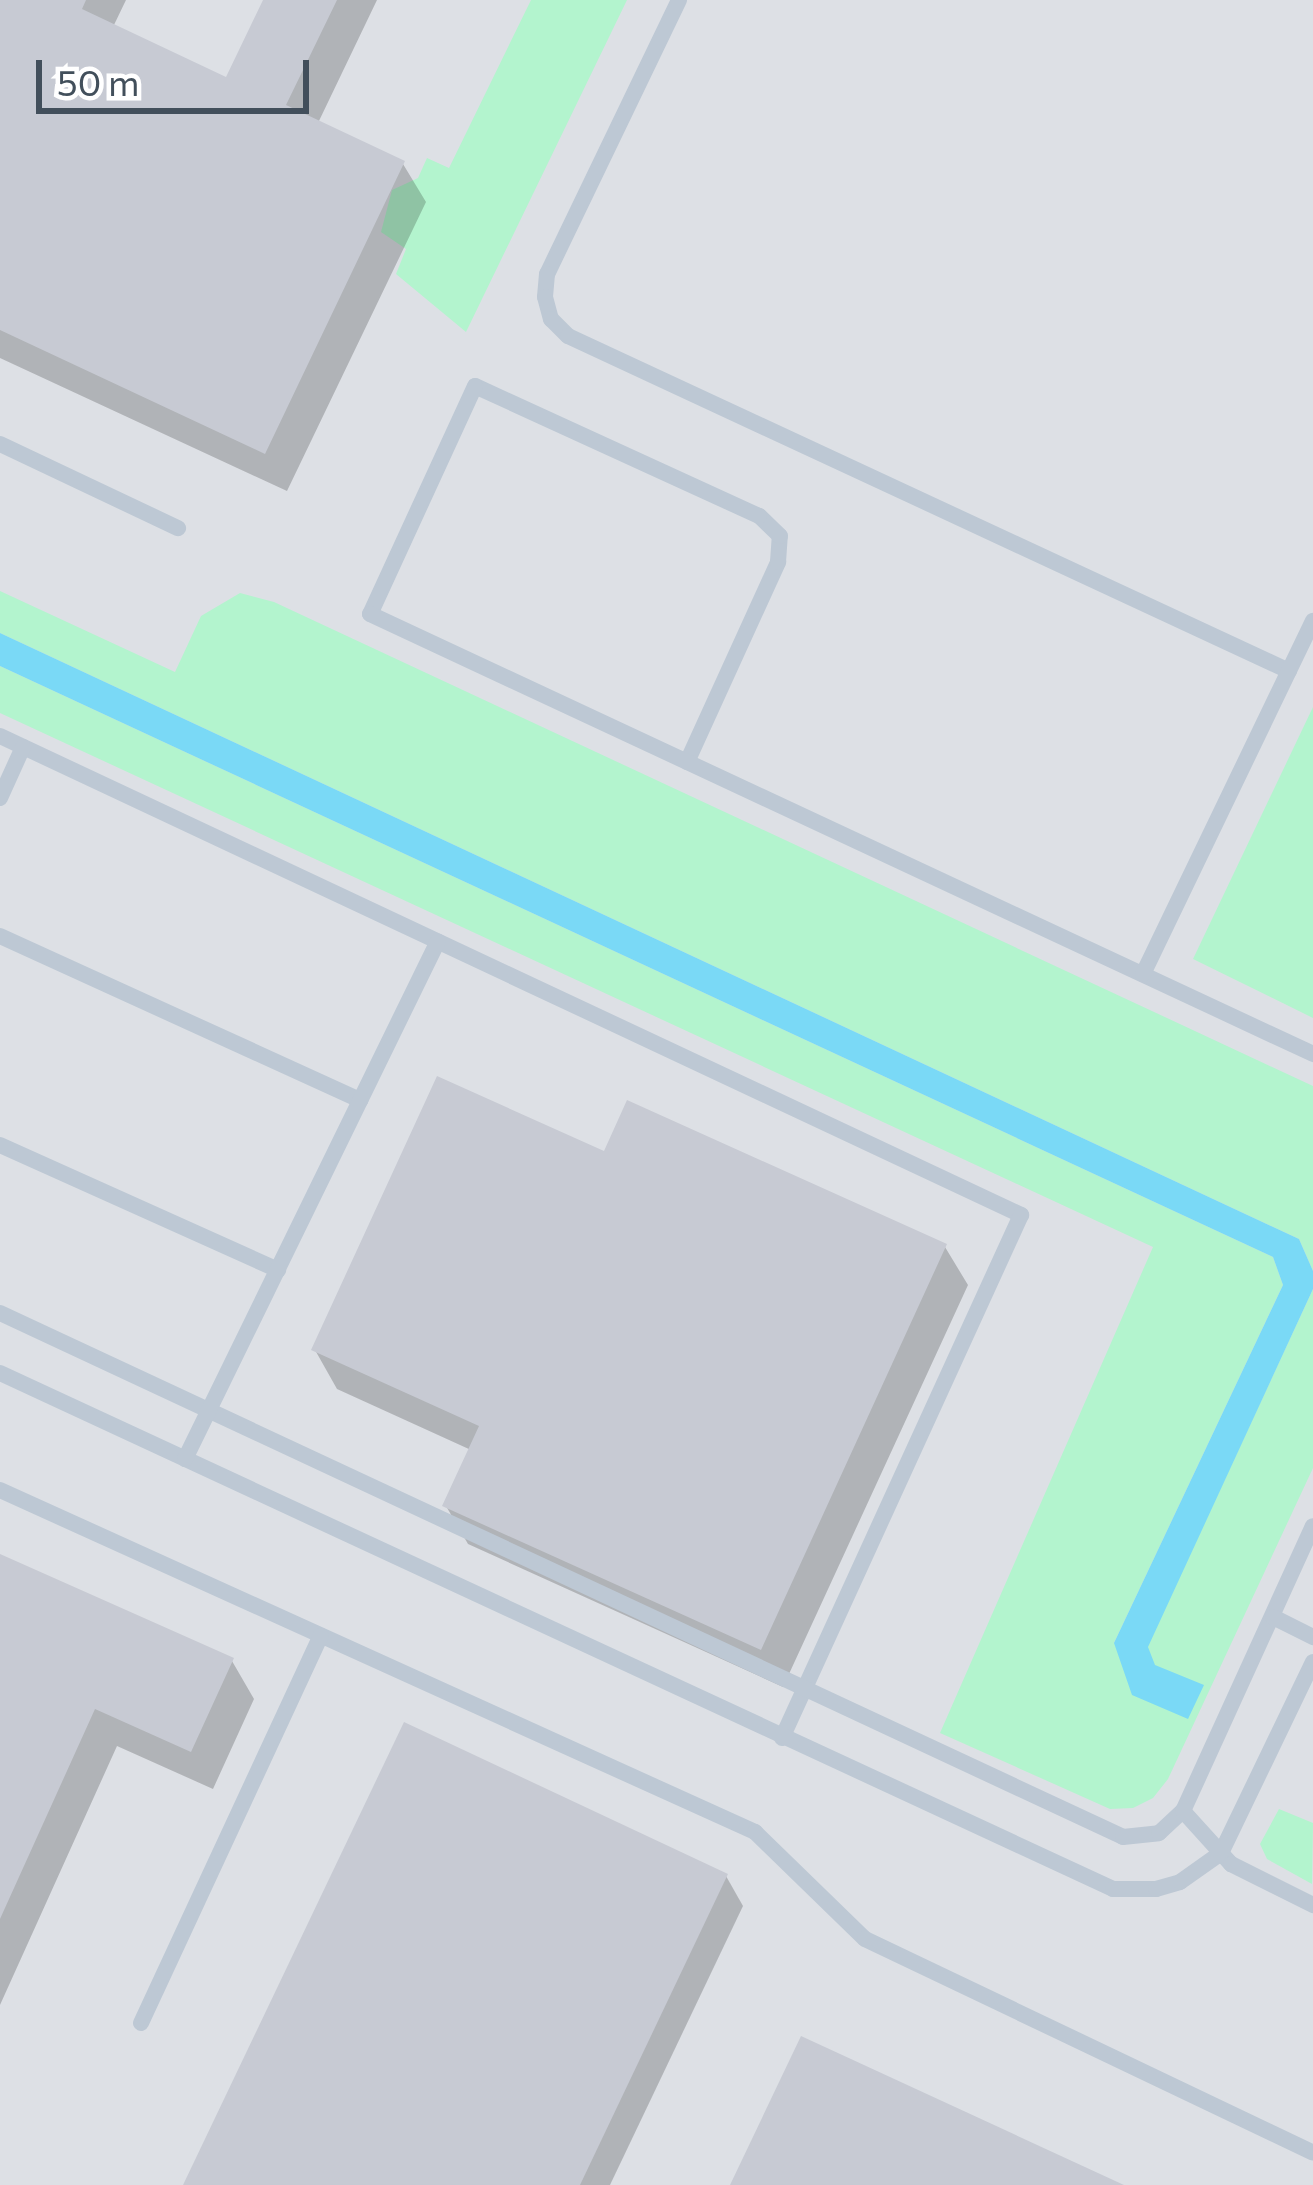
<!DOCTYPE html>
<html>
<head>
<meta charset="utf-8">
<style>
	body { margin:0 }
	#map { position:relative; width:1313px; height:2185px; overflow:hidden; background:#efebeb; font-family:Commissioner,sans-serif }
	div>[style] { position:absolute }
	.airport>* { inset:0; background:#dde0e5 }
	.green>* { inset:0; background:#b3f4ce }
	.water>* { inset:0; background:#7ad9f6 }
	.shadow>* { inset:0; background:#0003 }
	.building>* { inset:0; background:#c7cad3 }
	.lane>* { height:16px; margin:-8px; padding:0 8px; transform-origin:8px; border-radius:8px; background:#bdc8d4 }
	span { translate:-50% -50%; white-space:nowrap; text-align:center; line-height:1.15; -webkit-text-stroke:9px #fff; paint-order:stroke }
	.scale { position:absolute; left:36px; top:60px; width:273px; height:54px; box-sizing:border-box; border:6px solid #424f5b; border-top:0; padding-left:15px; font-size:36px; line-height:42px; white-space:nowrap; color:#424f5b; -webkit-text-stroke:9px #fff; paint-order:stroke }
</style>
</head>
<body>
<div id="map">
	<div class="airport">
		<i style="clip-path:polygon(0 0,1313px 0,1313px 2185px,0 2185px)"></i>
	</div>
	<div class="green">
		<i style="clip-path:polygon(531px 0,627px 0,466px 332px,396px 274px,406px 249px,381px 232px,392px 190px,418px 178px,427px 158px,449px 168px)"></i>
		<i style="clip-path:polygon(0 591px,175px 672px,201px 616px,240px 593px,274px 602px,1313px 1086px,1313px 1271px,1299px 1239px,0 633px)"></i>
		<i style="clip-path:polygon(0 666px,1273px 1257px,1283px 1285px,1114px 1643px,1154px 1665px,1147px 1647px,1313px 1289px,1313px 1468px,1168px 1779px,1153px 1798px,1133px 1808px,1110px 1809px,940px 1733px,1153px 1247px,0 713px)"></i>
		<i style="clip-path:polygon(1313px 707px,1313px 1018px,1193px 959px)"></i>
		<i style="clip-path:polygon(1279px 1809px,1313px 1823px,1312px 1884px,1267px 1859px,1260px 1844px)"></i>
	</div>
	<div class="water">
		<i style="clip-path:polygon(0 633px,1299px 1239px,1313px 1271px,1313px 1289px,1148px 1647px,1155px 1665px,1204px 1685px,1188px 1719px,1132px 1695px,1114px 1643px,1283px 1285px,1273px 1257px,0 666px)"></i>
	</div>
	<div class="shadow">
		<i style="clip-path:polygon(0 0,126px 0,113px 27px,227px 81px,266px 0,377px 0,318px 123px,403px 164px,426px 202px,287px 491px,0 358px)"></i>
		<i style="clip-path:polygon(605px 1155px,945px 1247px,968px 1285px,783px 1687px,468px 1544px,446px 1506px,471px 1450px,337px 1389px,315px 1350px)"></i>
		<i style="clip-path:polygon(0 1560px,232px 1661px,254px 1699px,213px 1789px,117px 1746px,0 2005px)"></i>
		<i style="clip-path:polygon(726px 1876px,743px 1906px,610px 2185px,187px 2185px)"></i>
	</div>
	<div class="building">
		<i style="clip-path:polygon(0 0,86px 0,82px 9px,226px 77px,263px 0,337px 0,286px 105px,405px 161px,265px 454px,0 330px)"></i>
		<i style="clip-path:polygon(437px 1076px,604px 1151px,627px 1100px,947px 1244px,761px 1650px,442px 1506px,479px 1426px,311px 1350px)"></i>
		<i style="clip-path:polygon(0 1554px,234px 1658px,191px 1752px,95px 1709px,0 1919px)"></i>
		<i style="clip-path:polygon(404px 1722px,728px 1874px,580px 2185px,183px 2185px)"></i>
		<i style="clip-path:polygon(801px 2036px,1124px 2185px,730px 2185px)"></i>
	</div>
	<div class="lane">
		<i style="left:679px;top:0;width:304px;rotate:115.7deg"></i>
		<i style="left:547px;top:274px;width:23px;rotate:95deg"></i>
		<i style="left:545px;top:297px;width:23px;rotate:75deg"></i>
		<i style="left:551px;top:319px;width:24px;rotate:45deg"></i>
		<i style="left:568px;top:336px;width:795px;rotate:24.92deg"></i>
		<i style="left:0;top:444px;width:197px;rotate:25.3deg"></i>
		<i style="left:0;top:736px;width:1128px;rotate:25.13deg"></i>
		<i style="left:1021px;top:1215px;width:575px;rotate:114.56deg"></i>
		<i style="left:687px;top:762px;width:220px;rotate:-65.5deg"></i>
		<i style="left:778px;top:562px;width:26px;rotate:-86deg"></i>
		<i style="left:780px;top:536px;width:29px;rotate:-136deg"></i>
		<i style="left:759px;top:516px;width:312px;rotate:-155.4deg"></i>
		<i style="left:475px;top:386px;width:251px;rotate:114.7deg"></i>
		<i style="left:370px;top:614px;width:1041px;rotate:25.01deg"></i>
		<i style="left:0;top:798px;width:56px;rotate:-65.7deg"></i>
		<i style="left:0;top:936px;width:396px;rotate:24.5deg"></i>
		<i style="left:1143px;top:974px;width:392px;rotate:-64.3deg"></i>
		<i style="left:0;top:1145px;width:305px;rotate:24.2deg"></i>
		<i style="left:0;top:1313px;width:1239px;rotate:25.01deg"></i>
		<i style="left:1123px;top:1837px;width:36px;rotate:-6deg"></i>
		<i style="left:1159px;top:1833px;width:33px;rotate:-43deg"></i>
		<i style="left:1183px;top:1811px;width:313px;rotate:-65.5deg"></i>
		<i style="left:0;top:1373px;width:1227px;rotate:24.87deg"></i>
		<i style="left:1113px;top:1889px;width:43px"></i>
		<i style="left:1156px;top:1889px;width:25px;rotate:-16deg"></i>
		<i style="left:1180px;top:1882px;width:50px;rotate:-35.3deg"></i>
		<i style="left:1221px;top:1853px;width:212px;rotate:-64.3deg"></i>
		<i style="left:185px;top:1459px;width:576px;rotate:-63.97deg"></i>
		<i style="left:0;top:1490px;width:829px;rotate:24.37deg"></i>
		<i style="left:755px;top:1832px;width:153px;rotate:44.2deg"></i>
		<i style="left:865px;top:1939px;width:496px;rotate:25.5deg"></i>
		<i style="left:1273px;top:1617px;width:45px;rotate:26.6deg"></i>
		<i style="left:1183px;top:1811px;width:72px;rotate:47.8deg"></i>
		<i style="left:1231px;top:1864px;width:92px;rotate:26.6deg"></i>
		<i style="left:141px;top:2023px;width:427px;rotate:-65.1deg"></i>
	</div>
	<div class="scale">50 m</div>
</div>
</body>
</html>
